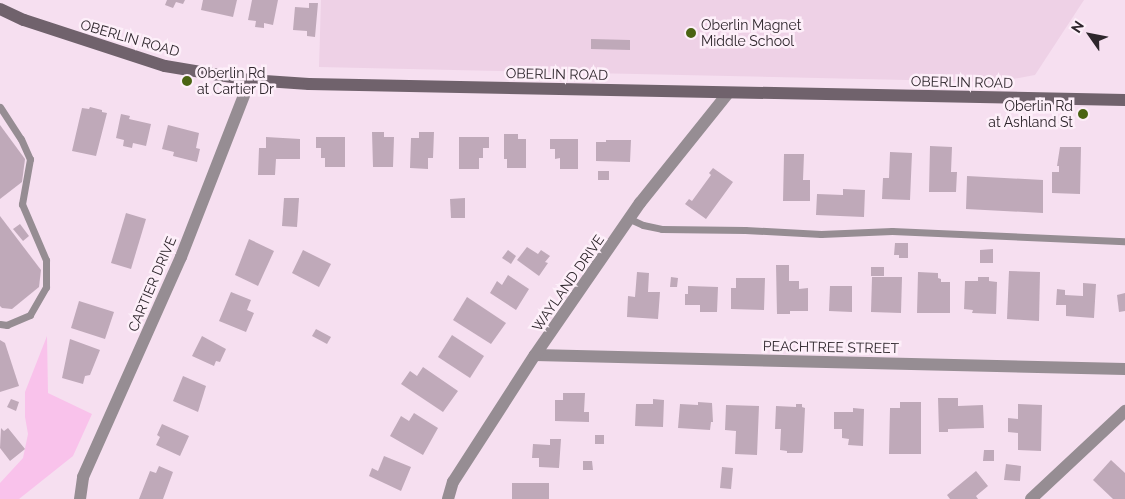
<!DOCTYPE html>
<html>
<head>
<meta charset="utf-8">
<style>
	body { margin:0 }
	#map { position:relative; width:1125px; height:499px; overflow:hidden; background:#f6dff0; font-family:Raleway,sans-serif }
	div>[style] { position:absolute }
	.built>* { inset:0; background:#eed1e6 }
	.green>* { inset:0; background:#f9c2eb }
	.building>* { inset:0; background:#bfa9b9 }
	.lane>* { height:7px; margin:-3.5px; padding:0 3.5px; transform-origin:3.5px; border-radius:3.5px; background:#968d93 }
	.street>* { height:12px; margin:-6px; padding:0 6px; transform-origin:6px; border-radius:6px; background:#968d93 }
	.secondary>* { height:12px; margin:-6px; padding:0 6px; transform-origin:6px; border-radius:6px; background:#70626c }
	.dots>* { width:14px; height:14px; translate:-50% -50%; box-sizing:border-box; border:2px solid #fdeff9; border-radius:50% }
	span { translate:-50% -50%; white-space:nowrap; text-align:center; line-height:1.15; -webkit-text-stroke:5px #fdeff9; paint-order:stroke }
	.poi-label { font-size:14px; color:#2e262c }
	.left { translate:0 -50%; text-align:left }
	.right { translate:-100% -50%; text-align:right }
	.street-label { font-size:14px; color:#2e262c }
	.north { position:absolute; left:1065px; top:10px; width:50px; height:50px; -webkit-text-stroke:4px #fdeff9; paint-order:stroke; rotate:303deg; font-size:14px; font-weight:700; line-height:20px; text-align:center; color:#2e262c }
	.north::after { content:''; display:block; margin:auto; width:18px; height:22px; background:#2e262c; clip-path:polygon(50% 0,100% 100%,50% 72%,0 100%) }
</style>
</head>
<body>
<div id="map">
	<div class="built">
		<i style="clip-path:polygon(321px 0,1084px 0,1035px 75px,996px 82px,319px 67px)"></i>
	</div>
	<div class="green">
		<i style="clip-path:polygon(47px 336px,48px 393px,92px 414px,73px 456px,19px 499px,0 499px,0 483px,23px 458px,28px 434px,25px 417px,25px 392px)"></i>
	</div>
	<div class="building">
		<i style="clip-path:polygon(167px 0,185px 0,183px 4px,176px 2px,173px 8px,165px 5px)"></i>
		<i style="clip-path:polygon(203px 0,237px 0,233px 17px,201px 10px)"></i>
		<i style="clip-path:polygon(252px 0,278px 0,273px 25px,264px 23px,264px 28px,255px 27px,256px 21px,248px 20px)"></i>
		<i style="clip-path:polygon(309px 3px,318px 3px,315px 37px,307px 36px,307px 31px,293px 30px,295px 7px,309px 8px)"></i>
		<i style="clip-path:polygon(591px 39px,630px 40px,630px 50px,591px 49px)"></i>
		<i style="clip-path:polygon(90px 107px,102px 110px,102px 112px,107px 113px,96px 156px,72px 151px,82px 108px,89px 109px)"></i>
		<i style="clip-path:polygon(121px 114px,130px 116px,129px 119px,151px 124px,146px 146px,133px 143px,132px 148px,123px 146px,124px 140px,116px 138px)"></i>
		<i style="clip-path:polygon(0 125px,25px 159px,22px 182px,0 199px)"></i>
		<i style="clip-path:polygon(168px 125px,199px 133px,196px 148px,200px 149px,197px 162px,173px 156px,174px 152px,162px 149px)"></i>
		<i style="clip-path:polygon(372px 132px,384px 132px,384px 137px,394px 137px,393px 167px,373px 167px)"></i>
		<i style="clip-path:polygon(419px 132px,434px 132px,433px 158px,428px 158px,428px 169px,410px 168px,411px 138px,419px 138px)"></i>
		<i style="clip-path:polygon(504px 134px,518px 134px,518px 139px,526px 139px,526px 168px,507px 168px,507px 159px,504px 159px)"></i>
		<i style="clip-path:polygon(266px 137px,300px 139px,300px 159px,276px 159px,275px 175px,258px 175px,259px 148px,266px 148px)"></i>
		<i style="clip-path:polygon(316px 137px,345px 137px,345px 167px,325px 167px,325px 158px,321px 158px,321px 148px,316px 148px)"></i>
		<i style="clip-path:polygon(459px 137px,489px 137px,489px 148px,483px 148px,483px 158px,479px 158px,479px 169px,459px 169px)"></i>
		<i style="clip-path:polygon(550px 139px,578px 139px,578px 169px,560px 169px,560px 158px,555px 159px,555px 149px,550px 149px)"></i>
		<i style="clip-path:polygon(606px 140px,631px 140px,630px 162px,596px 161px,596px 142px,606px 142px)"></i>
		<i style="clip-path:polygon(930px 146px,952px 147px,951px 172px,957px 172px,956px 192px,929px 192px)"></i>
		<i style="clip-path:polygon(1060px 147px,1081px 147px,1080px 194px,1052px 193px,1052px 172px,1059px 172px,1059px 166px,1057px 166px)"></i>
		<i style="clip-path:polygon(890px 152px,912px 153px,910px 200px,882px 199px,883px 178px,889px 178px)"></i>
		<i style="clip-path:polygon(784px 154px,804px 154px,803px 180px,810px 180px,810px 201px,783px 201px)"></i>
		<i style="clip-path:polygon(713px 168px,733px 182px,706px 219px,685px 204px,689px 199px,692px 201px,711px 175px,709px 173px)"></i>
		<i style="clip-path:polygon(598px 171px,609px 171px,609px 180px,598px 180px)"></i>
		<i style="clip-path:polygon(967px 176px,1043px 180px,1043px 213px,966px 209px)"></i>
		<i style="clip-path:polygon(843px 189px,865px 190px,864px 217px,816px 215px,817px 194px,843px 195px)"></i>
		<i style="clip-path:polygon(284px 198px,299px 198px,297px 227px,282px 226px)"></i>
		<i style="clip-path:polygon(465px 198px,465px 218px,451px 218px,450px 199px)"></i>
		<i style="clip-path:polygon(126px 213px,146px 219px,131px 269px,111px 263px)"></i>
		<i style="clip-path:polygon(0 216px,41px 270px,39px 287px,12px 309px,2px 308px,0 306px)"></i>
		<i style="clip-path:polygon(20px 224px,29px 236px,23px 241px,13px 229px)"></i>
		<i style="clip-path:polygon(249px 239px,274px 251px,258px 286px,235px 275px)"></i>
		<i style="clip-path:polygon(895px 243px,908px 243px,908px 258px,899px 258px,899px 255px,894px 255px)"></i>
		<i style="clip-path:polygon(527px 247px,538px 254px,541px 250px,550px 256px,545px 262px,548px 263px,539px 276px,517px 260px)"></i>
		<i style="clip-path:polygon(993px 249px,993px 263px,980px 263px,980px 250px)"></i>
		<i style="clip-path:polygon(303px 250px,331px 264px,319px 287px,292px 273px)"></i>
		<i style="clip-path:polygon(508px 250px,516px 256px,511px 264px,502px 258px)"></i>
		<i style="clip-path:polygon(776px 265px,789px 265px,789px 281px,799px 281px,799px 289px,808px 288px,808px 311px,790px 311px,790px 314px,777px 314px)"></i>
		<i style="clip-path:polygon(871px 267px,884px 267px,884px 276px,871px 276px)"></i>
		<i style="clip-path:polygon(1009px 271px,1040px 272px,1039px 321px,1007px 319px)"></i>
		<i style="clip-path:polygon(637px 272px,649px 273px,648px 292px,660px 292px,658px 319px,627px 317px,628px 296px,635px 297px)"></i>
		<i style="clip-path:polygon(918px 272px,938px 273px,938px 278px,941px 279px,941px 282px,950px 282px,950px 313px,917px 313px)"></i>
		<i style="clip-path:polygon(508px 275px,529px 289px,516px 310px,490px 293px,497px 281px,502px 285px)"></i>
		<i style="clip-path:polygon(671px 277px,678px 278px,677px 287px,670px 287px)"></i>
		<i style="clip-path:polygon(872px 277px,902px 277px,901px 313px,871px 312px)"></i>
		<i style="clip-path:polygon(978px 277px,989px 277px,989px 281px,997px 282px,996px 314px,972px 313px,973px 310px,964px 309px,965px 281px,978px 281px)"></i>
		<i style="clip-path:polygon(736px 278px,765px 278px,764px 310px,731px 309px,731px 288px,736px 288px)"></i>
		<i style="clip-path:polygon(1083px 283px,1096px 284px,1094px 318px,1066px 316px,1066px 305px,1056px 305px,1057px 289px,1065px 290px,1065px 295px,1083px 296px)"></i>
		<i style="clip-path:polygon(688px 286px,718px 287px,717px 312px,700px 312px,700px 305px,685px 305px,685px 294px,688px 294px)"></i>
		<i style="clip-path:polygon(830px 286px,852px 286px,852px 312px,829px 311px)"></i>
		<i style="clip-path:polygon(231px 292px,251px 300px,247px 310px,254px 313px,246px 332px,219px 321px)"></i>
		<i style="clip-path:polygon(1125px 293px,1125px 311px,1119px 312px,1117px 295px)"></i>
		<i style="clip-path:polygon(467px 297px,506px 323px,491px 344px,453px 320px)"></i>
		<i style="clip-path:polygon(79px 301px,114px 312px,105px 339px,71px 328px)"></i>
		<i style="clip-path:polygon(316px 329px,331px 337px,327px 344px,312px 336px)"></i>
		<i style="clip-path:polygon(452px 335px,484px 356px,470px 378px,438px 357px)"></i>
		<i style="clip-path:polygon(202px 336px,226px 349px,220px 362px,216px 361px,214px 366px,192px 356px)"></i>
		<i style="clip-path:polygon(70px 339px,100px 350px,90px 375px,85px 376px,83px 384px,62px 378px)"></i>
		<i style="clip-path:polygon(0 340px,5px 343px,19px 386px,0 392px)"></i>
		<i style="clip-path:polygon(423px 367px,458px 391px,443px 412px,401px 384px,410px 371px,417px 376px)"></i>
		<i style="clip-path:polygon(183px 376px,206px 386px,198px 412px,173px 401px)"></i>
		<i style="clip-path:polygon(563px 393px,585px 393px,584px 412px,589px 412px,589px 422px,555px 421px,555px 400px,563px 400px)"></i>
		<i style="clip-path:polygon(938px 398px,958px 398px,958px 406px,983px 405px,984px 428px,948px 429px,948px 432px,939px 432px)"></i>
		<i style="clip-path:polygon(11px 399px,19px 402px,16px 411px,7px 407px)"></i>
		<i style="clip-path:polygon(653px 399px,664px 400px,663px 427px,635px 426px,636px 404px,653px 404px)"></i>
		<i style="clip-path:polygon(698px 402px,712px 403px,713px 422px,711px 422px,710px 430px,678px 428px,680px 404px,698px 405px)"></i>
		<i style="clip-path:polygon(900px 402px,921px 402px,921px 454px,889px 454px,890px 408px,900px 408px)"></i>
		<i style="clip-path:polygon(796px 404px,802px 404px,802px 407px,805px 408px,803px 451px,802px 453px,787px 453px,787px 451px,780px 450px,781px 429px,775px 429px,776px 406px,796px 407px)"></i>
		<i style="clip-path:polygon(1018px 404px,1042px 405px,1041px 451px,1018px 450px,1018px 433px,1008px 432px,1008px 418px,1018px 419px)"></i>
		<i style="clip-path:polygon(726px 405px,759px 406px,757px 455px,735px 454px,736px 431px,725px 430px)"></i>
		<i style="clip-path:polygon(853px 408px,864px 409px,863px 446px,848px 445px,849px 439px,842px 438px,842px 429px,834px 429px,834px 412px,853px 412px)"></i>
		<i style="clip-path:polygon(414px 413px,438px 428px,423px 455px,390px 436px,401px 416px,409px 421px)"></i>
		<i style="clip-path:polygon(162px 424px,189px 436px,180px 456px,156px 445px,160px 437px,157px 435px)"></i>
		<i style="clip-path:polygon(1px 428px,4px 431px,8px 428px,25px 449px,10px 461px,0 448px)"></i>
		<i style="clip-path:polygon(595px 435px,604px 435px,604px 444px,595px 444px)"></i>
		<i style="clip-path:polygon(550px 439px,561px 439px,559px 468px,539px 467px,539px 458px,532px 458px,533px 444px,550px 445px)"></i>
		<i style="clip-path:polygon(984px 450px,994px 450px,994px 461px,983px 461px)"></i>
		<i style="clip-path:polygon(384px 456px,411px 467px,401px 491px,369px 476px,372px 468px,378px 471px)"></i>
		<i style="clip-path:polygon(1111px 460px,1125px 473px,1125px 499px,1113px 499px,1093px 480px)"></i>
		<i style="clip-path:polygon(583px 461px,592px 461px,593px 470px,583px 470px)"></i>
		<i style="clip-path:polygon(1006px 464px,1021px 466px,1020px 481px,1004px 480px)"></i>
		<i style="clip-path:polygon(159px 466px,173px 472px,163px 499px,139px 499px,150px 471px,156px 473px)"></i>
		<i style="clip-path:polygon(722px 467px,733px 468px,731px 489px,720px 488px)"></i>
		<i style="clip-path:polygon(976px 471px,988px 486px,976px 496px,978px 499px,950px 499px,947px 495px)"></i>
		<i style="clip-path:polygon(512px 483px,549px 483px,549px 499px,512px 499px)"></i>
	</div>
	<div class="lane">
		<i style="left:0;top:107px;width:38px;rotate:57deg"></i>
		<i style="left:21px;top:139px;width:22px;rotate:66deg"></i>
		<i style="left:30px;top:159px;width:46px;rotate:100.1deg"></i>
		<i style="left:22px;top:204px;width:61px;rotate:66.8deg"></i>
		<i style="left:46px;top:260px;width:27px;rotate:90deg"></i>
		<i style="left:46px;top:287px;width:32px;rotate:120deg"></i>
		<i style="left:30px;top:315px;width:25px;rotate:157deg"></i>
		<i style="left:7px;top:325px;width:7px;rotate:-172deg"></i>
		<i style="left:630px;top:219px;width:14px;rotate:25deg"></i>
		<i style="left:643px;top:225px;width:19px;rotate:12deg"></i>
		<i style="left:662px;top:229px;width:83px;rotate:0.7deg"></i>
		<i style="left:745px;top:230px;width:76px;rotate:3deg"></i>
		<i style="left:821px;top:234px;width:71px;rotate:-2.4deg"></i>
		<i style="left:892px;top:231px;width:233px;rotate:2.5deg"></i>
	</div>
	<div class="street">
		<i style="left:535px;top:355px;width:590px;rotate:1.36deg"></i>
		<i style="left:80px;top:499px;width:22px;rotate:-82deg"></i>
		<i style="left:83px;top:477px;width:241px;rotate:-66deg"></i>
		<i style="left:181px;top:257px;width:190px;rotate:-68.7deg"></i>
		<i style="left:448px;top:499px;width:18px;rotate:-74deg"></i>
		<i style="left:453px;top:482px;width:151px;rotate:-57.2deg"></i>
		<i style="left:535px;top:355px;width:185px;rotate:-55.4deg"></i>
		<i style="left:640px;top:203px;width:141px;rotate:-51.3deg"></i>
		<i style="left:1031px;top:499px;width:129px;rotate:-43.1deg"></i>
	</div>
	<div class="secondary">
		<i style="left:0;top:9px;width:26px;rotate:25deg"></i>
		<i style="left:24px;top:20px;width:148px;rotate:18.1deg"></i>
		<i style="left:165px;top:66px;width:86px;rotate:9.4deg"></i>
		<i style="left:250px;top:80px;width:59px;rotate:3.9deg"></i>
		<i style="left:309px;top:84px;width:816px;rotate:1.12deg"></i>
	</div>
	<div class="dots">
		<i style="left:691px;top:33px;background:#4b6413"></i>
		<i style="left:187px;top:81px;background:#4b6413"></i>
		<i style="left:1083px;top:114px;background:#4b6413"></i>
	</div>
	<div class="poi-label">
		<span class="left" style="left:701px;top:33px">Oberlin Magnet<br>Middle School</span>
		<span class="left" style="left:197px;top:81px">Oberlin Rd<br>at Cartier Dr</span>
		<span class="right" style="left:1073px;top:114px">Oberlin Rd<br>at Ashland St</span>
	</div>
	<div class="street-label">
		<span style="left:130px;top:38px;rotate:16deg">OBERLIN ROAD</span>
		<span style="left:557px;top:74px;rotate:1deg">OBERLIN ROAD</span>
		<span style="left:962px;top:82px;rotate:1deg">OBERLIN ROAD</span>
		<span style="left:568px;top:283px;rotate:-55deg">WAYLAND DRIVE</span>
		<span style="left:152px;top:284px;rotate:-67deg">CARTIER DRIVE</span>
		<span style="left:831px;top:347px;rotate:1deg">PEACHTREE STREET</span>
	</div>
	<div class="north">N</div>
</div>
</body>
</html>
